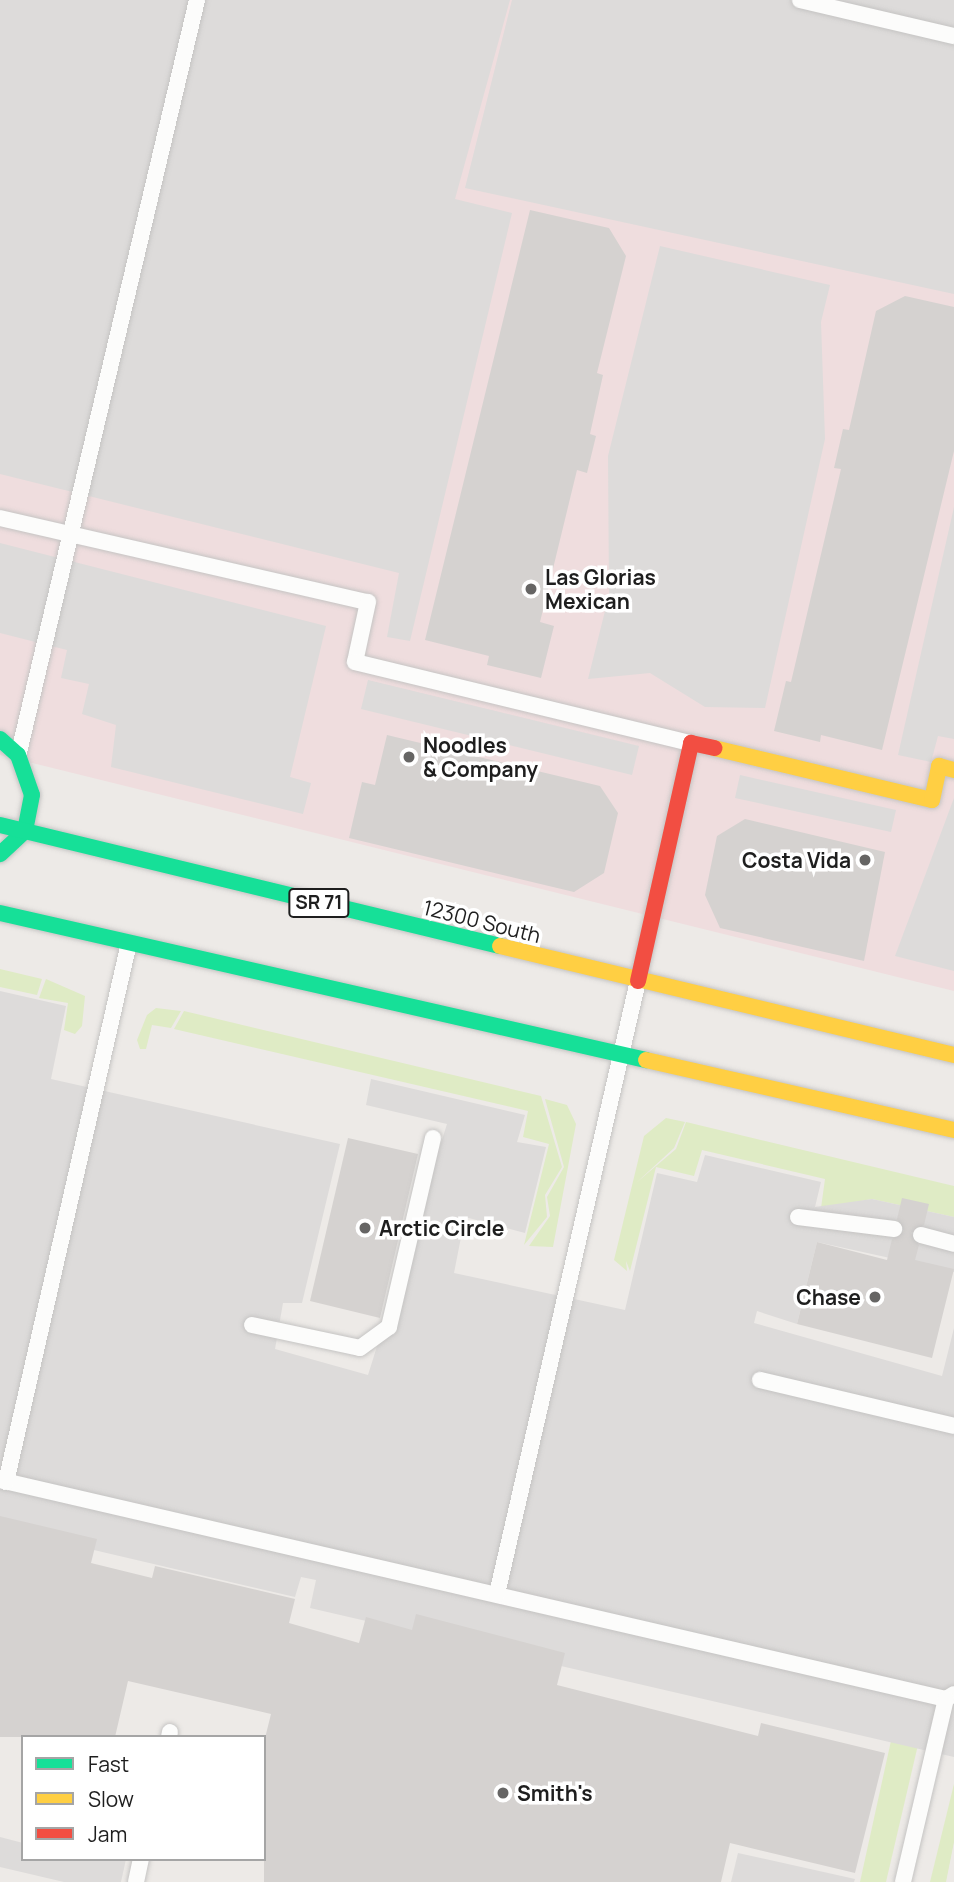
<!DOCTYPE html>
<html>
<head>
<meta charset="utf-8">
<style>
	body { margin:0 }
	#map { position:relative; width:954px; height:1882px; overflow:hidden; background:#edeae7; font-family:Manrope,sans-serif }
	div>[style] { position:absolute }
	.commercial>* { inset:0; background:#efddde }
	.grass>* { inset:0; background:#dfebc5 }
	.parking>* { inset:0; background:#dddbda }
	.building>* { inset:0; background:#d5d2d0 }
	.roads { filter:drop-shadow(0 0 2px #c5c4c3) drop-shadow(0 0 2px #c5c4c3) }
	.lane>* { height:16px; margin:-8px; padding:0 8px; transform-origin:8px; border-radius:8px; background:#fcfcfb }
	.fast>* { height:16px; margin:-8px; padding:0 8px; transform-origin:8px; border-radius:8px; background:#16e098 }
	.slow>* { height:16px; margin:-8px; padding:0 8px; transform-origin:8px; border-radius:8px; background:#ffcf43 }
	.jam>* { height:16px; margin:-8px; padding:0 8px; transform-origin:8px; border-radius:8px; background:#f24e42 }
	.dots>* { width:19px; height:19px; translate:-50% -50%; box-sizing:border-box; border:4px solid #fff; border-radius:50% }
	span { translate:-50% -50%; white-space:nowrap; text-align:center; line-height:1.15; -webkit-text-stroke:7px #fff; paint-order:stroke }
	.shield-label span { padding:2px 5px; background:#fff; border:2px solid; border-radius:5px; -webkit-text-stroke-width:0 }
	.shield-label { font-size:19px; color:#1e1e1e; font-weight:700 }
	.poi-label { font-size:21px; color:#1e1e1e; font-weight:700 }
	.left { translate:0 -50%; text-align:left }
	.right { translate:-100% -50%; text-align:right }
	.street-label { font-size:21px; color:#1e1e1e }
	.legend { position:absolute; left:21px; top:1735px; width:245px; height:126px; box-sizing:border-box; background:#fff; border:2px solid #a5a5a5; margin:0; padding:9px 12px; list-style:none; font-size:21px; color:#1e1e1e }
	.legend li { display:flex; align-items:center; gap:14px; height:35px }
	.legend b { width:35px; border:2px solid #a5a5a5 }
</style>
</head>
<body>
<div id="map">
	<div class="commercial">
		<i style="clip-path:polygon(0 0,954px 0,954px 991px,0 755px)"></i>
	</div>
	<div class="grass">
		<i style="clip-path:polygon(0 969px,42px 979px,37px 995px,0 987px)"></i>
		<i style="clip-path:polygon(46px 979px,85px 996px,82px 1026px,75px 1034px,64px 1030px,68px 1003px,39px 998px)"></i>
		<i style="clip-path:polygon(156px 1008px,181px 1011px,171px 1028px,152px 1025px,146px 1049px,140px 1049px,137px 1040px,147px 1015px)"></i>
		<i style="clip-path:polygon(184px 1011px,541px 1096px,562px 1167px,545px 1195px,547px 1217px,524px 1245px,549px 1144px,523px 1137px,528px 1111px,174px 1029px)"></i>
		<i style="clip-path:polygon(545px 1099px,567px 1105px,576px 1124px,553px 1247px,529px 1246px,550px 1216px,547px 1197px,564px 1167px)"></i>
		<i style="clip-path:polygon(666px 1118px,685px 1122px,674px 1148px,636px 1183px,676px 1149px,686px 1122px,954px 1186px,954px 1217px,872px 1199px,821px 1208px,825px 1179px,702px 1150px,694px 1176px,656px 1167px,630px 1271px,626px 1261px,627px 1271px,614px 1260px,644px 1136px)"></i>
		<i style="clip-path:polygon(896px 1718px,924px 1719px,886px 1882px,860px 1882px)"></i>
		<i style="clip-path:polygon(954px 1784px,954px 1842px,946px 1882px,930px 1882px)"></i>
	</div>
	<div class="parking">
		<i style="clip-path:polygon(0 0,510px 0,455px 199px,512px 213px,410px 641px,387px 637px,399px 573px,0 474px)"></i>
		<i style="clip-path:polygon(512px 0,954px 0,954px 294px,465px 188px)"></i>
		<i style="clip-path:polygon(660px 246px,830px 285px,821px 322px,825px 439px,765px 708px,705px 707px,650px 673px,588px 679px,609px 595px,608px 456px)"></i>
		<i style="clip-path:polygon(954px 507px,954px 739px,938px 736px,931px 762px,898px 755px)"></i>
		<i style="clip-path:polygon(0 543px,326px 626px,290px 777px,311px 783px,303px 814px,111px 767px,116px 725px,82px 714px,89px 684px,61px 678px,67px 650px,0 633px)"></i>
		<i style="clip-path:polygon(368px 680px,639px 746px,632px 775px,361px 709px)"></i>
		<i style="clip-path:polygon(740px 775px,896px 810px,891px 832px,735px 798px)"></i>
		<i style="clip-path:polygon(954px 798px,954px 971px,895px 956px)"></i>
		<i style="clip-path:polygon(0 991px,66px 1006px,51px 1079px,340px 1144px,302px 1303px,283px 1303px,275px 1349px,368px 1375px,447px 1124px,366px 1105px,371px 1079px,525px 1115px,517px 1142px,546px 1147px,525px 1233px,465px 1217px,454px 1273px,625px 1310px,657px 1173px,697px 1182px,705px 1155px,821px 1182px,815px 1207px,872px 1199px,954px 1217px,954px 1272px,817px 1242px,797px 1324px,757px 1311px,754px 1323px,942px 1376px,954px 1328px,954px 1757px,310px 1608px,316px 1580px,301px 1577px,295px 1597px,0 1528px)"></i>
		<i style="clip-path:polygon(0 1837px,23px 1843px,23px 1859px,126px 1859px,121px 1882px,64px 1882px,0 1867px)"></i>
		<i style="clip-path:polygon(738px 1853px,855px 1879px,854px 1882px,731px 1882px)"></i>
	</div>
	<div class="building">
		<i style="clip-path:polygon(530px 210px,609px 228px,626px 256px,597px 373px,603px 375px,590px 434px,596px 436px,587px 473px,577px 470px,540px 622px,554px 626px,541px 678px,487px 665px,489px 656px,425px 640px)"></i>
		<i style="clip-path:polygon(905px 296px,954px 307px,954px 451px,882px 750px,821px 735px,820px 742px,774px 731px,786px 681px,791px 682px,841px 469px,834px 468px,843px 429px,849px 430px,876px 311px)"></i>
		<i style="clip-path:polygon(387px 735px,600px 786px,618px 813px,604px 873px,574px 892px,349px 838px,362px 782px,375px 785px)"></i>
		<i style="clip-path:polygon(745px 819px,885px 852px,864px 961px,720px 928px,705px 895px,717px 836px)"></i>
		<i style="clip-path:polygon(348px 1138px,418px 1154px,380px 1318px,310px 1301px)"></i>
		<i style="clip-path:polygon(902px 1198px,929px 1204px,924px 1225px,911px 1233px,919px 1245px,915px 1260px,954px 1269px,932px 1358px,797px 1324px,817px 1242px,887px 1260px,892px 1239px,904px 1231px,897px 1219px)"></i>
		<i style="clip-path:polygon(0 1516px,97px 1539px,91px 1563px,152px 1578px,155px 1566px,295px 1599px,289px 1623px,359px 1643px,366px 1617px,412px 1630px,416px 1614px,565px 1653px,557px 1685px,758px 1736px,761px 1723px,885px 1753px,855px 1873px,730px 1843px,721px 1882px,264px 1882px,264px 1742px,271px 1714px,128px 1681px,115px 1737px,0 1737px)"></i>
	</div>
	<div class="roads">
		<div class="lane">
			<i style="left:800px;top:0;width:158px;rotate:13.2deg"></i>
			<i style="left:0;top:518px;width:377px;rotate:12.9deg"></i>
			<i style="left:368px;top:602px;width:61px;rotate:102.2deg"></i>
			<i style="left:355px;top:662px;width:345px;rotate:13.6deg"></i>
			<i style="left:19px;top:752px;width:773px;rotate:-76.68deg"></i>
			<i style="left:798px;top:1217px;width:97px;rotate:7.1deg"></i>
			<i style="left:921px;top:1235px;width:34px;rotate:15deg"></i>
			<i style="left:252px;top:1325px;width:110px;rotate:12deg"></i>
			<i style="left:360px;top:1348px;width:36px;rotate:-36deg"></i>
			<i style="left:389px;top:1327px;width:194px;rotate:-76.9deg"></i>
			<i style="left:760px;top:1380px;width:199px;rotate:13.3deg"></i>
			<i style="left:0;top:1480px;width:971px;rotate:13.03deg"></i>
			<i style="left:946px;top:1699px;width:9px;rotate:-32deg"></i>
			<i style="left:6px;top:1482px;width:553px;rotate:-77.15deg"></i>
			<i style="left:497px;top:1594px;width:629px;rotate:-77.05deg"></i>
			<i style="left:169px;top:1737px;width:5px;rotate:-79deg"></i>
			<i style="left:136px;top:1882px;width:24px;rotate:-78deg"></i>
			<i style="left:903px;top:1882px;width:188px;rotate:-76.8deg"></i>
		</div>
		<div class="fast">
			<i style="left:0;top:739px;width:24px;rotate:42deg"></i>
			<i style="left:18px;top:755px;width:42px;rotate:70.7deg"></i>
			<i style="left:32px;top:795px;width:37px;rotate:101deg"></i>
			<i style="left:25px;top:831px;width:34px;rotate:137deg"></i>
			<i style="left:0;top:825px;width:514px;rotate:13.6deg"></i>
			<i style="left:0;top:913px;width:663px;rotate:12.82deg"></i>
		</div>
		<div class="slow">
			<i style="left:714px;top:748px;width:224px;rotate:13.4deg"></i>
			<i style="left:932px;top:800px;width:35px;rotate:-78deg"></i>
			<i style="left:939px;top:766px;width:16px;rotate:15deg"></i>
			<i style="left:500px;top:946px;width:467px;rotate:13.5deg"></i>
			<i style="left:646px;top:1060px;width:316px;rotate:12.8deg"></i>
		</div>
		<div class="jam">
			<i style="left:638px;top:981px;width:244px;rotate:-77.4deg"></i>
			<i style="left:691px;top:743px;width:24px;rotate:12deg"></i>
		</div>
	</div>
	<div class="dots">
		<i style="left:531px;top:589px;background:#666564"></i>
		<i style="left:409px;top:757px;background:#666564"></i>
		<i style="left:865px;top:860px;background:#666564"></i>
		<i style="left:365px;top:1228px;background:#666564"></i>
		<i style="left:875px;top:1297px;background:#666564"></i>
		<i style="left:503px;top:1793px;background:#666564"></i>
	</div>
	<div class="shield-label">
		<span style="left:319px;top:903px">SR 71</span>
	</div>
	<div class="poi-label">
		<span class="left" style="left:545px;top:589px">Las Glorias<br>Mexican</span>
		<span class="left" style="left:423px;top:757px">Noodles<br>&amp; Company</span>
		<span class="right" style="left:851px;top:860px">Costa Vida</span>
		<span class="left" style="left:379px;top:1228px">Arctic Circle</span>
		<span class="right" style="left:861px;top:1297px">Chase</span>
		<span class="left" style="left:517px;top:1793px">Smith's</span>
	</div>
	<div class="street-label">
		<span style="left:482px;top:921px;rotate:14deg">12300 South</span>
	</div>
	<ul class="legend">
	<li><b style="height:9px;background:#16e098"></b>Fast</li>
	<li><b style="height:9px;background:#ffcf43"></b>Slow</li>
	<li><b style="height:9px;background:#f24e42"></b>Jam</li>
	</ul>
</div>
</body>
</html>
